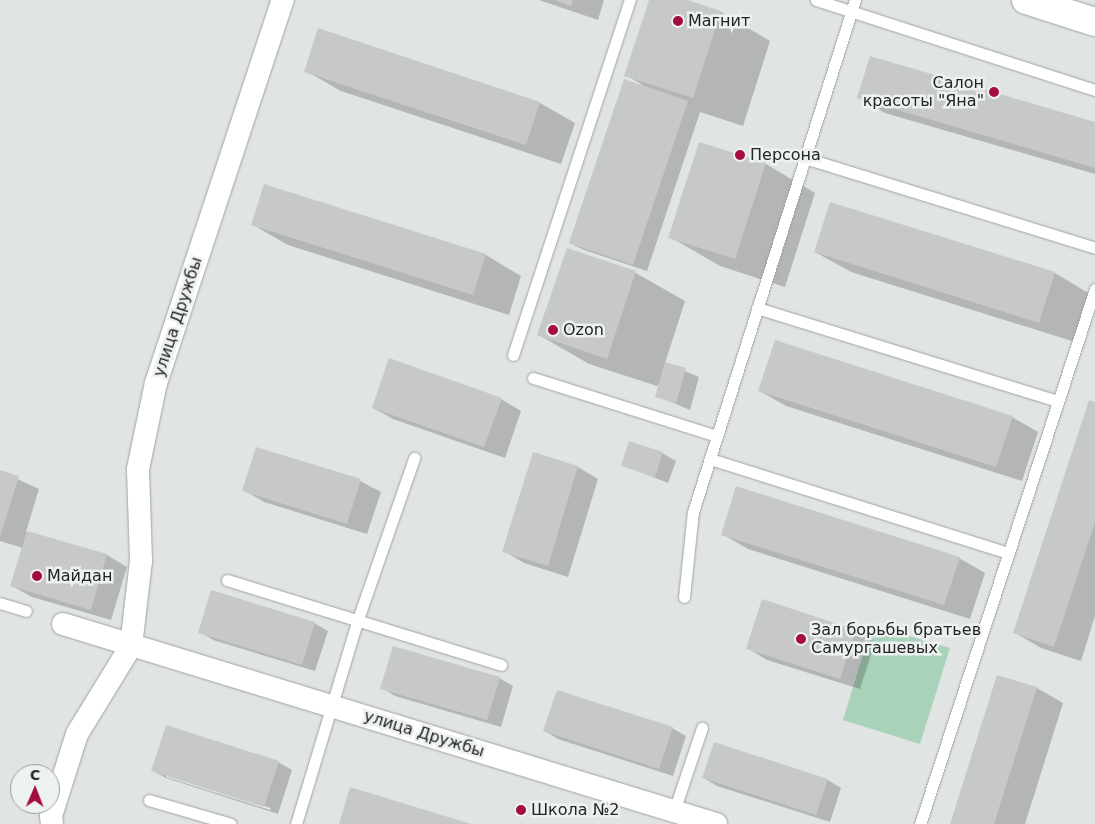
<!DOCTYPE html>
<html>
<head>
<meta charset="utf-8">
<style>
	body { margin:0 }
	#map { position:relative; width:1095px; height:824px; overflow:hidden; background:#e0e4e2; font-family:"DejaVu Sans",sans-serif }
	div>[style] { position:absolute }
	.green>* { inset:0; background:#a9d2ba }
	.shadow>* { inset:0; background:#0003 }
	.building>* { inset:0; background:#c6c9c7 }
	.roads { filter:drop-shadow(0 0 1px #9fa3a1) drop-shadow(0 0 1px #9fa3a1) }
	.service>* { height:11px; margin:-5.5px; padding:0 5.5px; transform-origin:5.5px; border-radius:5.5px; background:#fff }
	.minor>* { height:22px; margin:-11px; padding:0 11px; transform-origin:11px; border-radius:11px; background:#fff }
	.tertiary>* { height:28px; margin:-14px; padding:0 14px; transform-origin:14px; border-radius:14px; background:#fff }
	.dots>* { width:14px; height:14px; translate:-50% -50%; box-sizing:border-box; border:2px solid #edf1ef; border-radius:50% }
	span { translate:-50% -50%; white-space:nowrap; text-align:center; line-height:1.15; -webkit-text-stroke:5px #edf1ef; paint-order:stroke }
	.poi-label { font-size:16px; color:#242524 }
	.left { translate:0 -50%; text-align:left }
	.right { translate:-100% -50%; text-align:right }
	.street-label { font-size:16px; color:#242524 }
	.north { position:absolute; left:10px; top:764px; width:50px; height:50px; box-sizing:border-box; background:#edf1ef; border:1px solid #9d9f9e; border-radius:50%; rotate:1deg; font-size:14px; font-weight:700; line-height:20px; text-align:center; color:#242524 }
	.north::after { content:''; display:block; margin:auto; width:18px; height:22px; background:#a50c44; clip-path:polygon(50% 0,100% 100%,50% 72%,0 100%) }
</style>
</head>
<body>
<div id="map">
	<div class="green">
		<i style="clip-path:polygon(872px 625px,950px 648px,920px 744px,843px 720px)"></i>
	</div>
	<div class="shadow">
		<i style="clip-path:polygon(539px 0,604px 0,598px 20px)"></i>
		<i style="clip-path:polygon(650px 0,682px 0,721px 12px,770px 41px,743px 126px,700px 112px,647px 271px,584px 250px,570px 243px,644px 86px,626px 75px)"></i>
		<i style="clip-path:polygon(306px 71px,540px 103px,575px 123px,561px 164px,341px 91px)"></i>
		<i style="clip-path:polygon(859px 98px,1095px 123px,1095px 174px,885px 113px)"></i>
		<i style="clip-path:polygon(700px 144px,766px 164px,815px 193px,785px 287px,720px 266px,670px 237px)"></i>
		<i style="clip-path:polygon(265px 186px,486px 255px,521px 276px,509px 315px,288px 245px,253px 225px)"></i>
		<i style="clip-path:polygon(831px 203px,1055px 273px,1090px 294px,1075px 342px,851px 272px,815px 252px)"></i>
		<i style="clip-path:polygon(568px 250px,636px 273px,685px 301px,665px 363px,699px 377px,690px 410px,657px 396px,661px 381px,657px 386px,589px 364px,539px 335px)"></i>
		<i style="clip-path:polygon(760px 391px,1012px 417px,1038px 432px,1022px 481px,786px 406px)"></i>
		<i style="clip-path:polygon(501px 399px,521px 411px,505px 458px,393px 419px,373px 408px)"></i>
		<i style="clip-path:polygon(1095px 403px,1095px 616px,1081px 661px,1041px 648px,1015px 633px)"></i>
		<i style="clip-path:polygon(662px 453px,676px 461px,668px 483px,623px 465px)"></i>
		<i style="clip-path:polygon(534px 454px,578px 467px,598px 479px,568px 577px,524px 563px,504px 551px)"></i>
		<i style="clip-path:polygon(0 471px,39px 489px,26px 532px,107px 555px,127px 567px,111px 620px,32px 597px,12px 586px,23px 548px,0 541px)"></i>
		<i style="clip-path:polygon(360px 481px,381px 492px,367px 534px,264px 502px,244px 490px)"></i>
		<i style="clip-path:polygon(722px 534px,959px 558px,985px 573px,970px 619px,748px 549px)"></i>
		<i style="clip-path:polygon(314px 623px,328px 631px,315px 671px,213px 640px,200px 632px)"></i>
		<i style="clip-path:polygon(855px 631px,875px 642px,860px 689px,767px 660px,747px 648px)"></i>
		<i style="clip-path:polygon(998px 676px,1037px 688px,1063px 703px,1025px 824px,951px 824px)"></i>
		<i style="clip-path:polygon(499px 678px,513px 686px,501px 727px,395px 696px,382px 688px)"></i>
		<i style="clip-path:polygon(672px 728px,686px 736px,673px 776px,558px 739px,545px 731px)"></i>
		<i style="clip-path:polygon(evenodd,278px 762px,292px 770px,278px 814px,166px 778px,153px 771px,278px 762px,166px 774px,271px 808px,270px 810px,166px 777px,166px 774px)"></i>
		<i style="clip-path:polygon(704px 778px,828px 780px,841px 788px,830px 822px,717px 786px)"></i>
	</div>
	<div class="building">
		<i style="clip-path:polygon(555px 0,573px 0,571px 6px)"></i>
		<i style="clip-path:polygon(649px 0,687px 0,721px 11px,693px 98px,624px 76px)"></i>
		<i style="clip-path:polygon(318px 28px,540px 102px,526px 145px,304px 72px)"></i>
		<i style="clip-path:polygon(870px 56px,1095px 122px,1095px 168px,857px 98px)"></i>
		<i style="clip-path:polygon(624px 79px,688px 101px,633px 265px,569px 243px)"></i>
		<i style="clip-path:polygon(699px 142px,766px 163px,735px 259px,668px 238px)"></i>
		<i style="clip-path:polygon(264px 184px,486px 254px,473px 295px,251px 225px)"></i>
		<i style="clip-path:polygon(830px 202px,1055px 272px,1039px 323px,814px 252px)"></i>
		<i style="clip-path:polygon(567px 248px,636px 271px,607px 359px,537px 335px)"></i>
		<i style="clip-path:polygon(775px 340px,1013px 416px,996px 467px,758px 391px)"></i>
		<i style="clip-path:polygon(389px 358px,502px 398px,484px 447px,372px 408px)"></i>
		<i style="clip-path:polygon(665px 362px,686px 368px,676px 403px,655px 397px)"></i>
		<i style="clip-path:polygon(1089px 400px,1095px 402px,1095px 522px,1054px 647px,1013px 633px)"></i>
		<i style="clip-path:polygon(629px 441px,663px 452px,655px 477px,621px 466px)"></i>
		<i style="clip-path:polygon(256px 447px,361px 479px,347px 524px,242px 491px)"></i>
		<i style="clip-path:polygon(533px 452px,578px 466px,548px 566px,502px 552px)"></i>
		<i style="clip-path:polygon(0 470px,19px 476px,0 537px)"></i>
		<i style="clip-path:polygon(736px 486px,960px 557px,944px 605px,721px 535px)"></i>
		<i style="clip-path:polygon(27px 531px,107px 554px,91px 610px,10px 586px)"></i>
		<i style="clip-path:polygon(211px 590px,315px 622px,302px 665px,198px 633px)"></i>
		<i style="clip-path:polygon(762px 599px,856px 630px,840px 679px,746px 649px)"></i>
		<i style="clip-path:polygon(393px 646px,500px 677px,487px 720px,380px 689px)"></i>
		<i style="clip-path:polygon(997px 675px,1037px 687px,994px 824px,950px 824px)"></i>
		<i style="clip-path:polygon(557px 690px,673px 727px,659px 769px,543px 731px)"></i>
		<i style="clip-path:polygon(166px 725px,279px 761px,264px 807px,151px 771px)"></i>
		<i style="clip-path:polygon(714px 742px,828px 779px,816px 815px,702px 778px)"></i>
		<i style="clip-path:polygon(350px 787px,471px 824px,339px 824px)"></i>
	</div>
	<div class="roads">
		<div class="service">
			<i style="left:816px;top:0;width:293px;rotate:17.9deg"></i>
			<i style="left:805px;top:158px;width:304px;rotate:17.2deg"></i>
			<i style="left:757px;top:308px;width:315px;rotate:17.2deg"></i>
			<i style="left:513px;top:355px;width:374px;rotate:-71.8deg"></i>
			<i style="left:533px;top:378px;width:193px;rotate:17.5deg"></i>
			<i style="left:710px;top:459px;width:313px;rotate:17.5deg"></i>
			<i style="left:227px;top:580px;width:287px;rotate:17.2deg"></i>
			<i style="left:684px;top:597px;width:85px;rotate:-84deg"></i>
			<i style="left:693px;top:512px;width:537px;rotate:-72.44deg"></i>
			<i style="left:0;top:603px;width:27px;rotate:17deg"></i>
			<i style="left:149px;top:800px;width:85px;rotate:16.3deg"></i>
			<i style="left:674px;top:811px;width:88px;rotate:-71.4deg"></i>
			<i style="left:296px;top:824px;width:211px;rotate:-73.2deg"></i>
			<i style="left:357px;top:622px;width:174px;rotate:-70.8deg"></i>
			<i style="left:920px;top:824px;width:563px;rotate:-71.89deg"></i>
		</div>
		<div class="minor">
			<i style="left:63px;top:624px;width:683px;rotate:17.03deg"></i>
			<i style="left:52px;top:824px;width:8px;rotate:-97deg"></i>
			<i style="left:51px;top:816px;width:86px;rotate:-72.4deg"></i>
			<i style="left:77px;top:734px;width:103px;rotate:-58.5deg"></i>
			<i style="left:131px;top:646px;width:86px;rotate:-83.3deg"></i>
			<i style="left:141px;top:561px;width:92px;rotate:-91.9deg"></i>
			<i style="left:138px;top:469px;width:88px;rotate:-78.2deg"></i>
			<i style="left:156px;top:383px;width:404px;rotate:-71.7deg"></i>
		</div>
		<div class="tertiary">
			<i style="left:1026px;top:0;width:72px;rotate:17.7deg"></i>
		</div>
	</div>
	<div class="dots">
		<i style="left:678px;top:21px;background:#a50c44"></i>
		<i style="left:994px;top:92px;background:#a50c44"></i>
		<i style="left:740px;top:155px;background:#a50c44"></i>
		<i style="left:553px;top:330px;background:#a50c44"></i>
		<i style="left:37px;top:576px;background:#a50c44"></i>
		<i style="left:801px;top:639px;background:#a50c44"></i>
		<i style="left:521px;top:810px;background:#a50c44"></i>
	</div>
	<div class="poi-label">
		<span class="left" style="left:688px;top:21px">Магнит</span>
		<span class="right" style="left:984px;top:92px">Салон<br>красоты "Яна"</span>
		<span class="left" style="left:750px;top:155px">Персона</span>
		<span class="left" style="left:563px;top:330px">Ozon</span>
		<span class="left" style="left:47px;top:576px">Майдан</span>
		<span class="left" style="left:811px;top:639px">Зал борьбы братьев<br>Самургашевых</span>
		<span class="left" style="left:531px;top:810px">Школа №2</span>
	</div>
	<div class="street-label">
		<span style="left:178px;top:317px;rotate:-72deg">улица Дружбы</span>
		<span style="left:424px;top:734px;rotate:17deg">улица Дружбы</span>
	</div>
	<div class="north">С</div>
</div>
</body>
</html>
